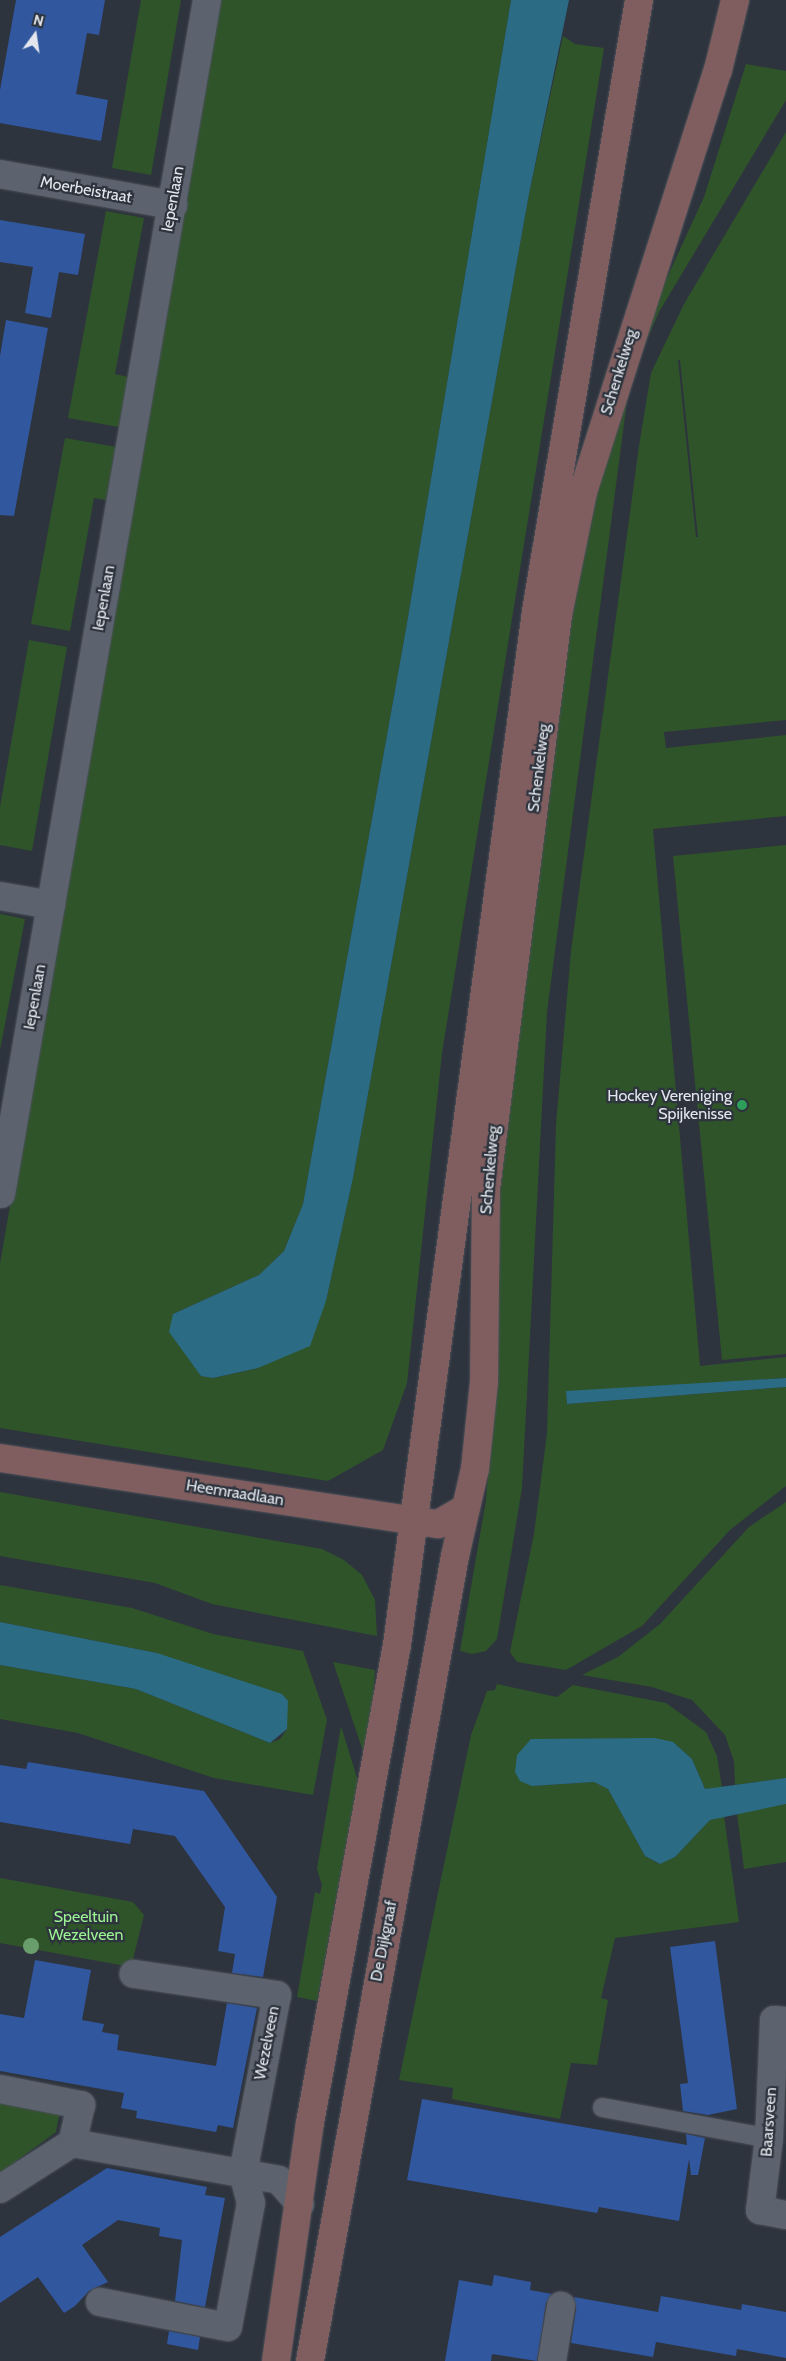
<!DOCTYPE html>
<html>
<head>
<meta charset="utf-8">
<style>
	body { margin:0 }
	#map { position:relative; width:786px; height:2361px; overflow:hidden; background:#2e343e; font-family:Cabin,sans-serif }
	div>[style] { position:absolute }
	.green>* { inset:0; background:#2f542a }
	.water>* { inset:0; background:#2c6b84 }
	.building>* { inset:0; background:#31579f }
	.roads { filter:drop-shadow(0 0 1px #4b5058) drop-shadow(0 0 1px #4b5058) }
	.lane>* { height:19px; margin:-9.5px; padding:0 9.5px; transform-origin:9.5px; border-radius:9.5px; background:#5c636e }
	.street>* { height:28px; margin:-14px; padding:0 14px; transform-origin:14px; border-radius:14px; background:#5c636e }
	.secondary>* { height:28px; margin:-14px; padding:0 14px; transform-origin:14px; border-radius:14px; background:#805e60 }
	.trees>* { width:16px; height:16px; margin:-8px; border-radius:50%; background:#6a9d6c }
	.dots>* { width:14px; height:14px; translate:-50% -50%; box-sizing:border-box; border:2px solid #2e343e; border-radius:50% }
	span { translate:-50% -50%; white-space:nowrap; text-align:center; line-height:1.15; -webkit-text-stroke:4.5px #2e343e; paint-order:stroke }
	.street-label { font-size:16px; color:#e3e7ed }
	.poi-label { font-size:16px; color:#e3e7ed }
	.right { translate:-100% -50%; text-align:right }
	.park-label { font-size:16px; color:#9cf392 }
	.north { position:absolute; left:10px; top:10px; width:50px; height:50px; -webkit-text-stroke:4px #2e343e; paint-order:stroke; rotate:14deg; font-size:14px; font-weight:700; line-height:20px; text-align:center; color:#e3e7ed }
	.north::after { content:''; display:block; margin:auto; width:18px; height:22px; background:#e3e7ed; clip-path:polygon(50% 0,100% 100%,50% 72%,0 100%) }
</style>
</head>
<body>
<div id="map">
	<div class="green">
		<i style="clip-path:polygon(141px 0,181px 0,151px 175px,112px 168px)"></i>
		<i style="clip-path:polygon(218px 0,511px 0,406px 629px,303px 1204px,284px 1251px,259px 1275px,173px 1314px,201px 1376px,214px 1378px,258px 1368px,326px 1301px,353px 1178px,529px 194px,563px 36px,575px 44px,604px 48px,442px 1053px,407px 1383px,383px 1450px,328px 1481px,0 1428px,0 1264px)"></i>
		<i style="clip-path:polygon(746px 64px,786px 71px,786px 100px,659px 312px,636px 365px,627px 401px,547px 1012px,522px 1488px,497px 1639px,486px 1651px,472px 1654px,460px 1651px,486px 1500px,497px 1361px,500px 1190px,509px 1066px,573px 568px,637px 343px,704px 197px)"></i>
		<i style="clip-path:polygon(evenodd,786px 132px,786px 720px,664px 732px,666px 748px,786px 735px,786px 816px,653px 829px,700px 1366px,786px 1357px,786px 1378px,566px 1392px,567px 1404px,786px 1387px,786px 1486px,730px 1530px,642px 1626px,566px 1670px,517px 1662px,510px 1652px,534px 1534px,547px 1433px,556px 1125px,571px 951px,639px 446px,651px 373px,684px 304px,786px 132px,678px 360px,680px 360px,698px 537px,696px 537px,678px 360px)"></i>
		<i style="clip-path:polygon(106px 211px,144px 218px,115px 374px,128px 377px,119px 427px,68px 418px)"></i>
		<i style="clip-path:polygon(65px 438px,116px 447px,106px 500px,94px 498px,70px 631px,31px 624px)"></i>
		<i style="clip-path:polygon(29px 640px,67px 647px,32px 851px,0 845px,0 807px)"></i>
		<i style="clip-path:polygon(786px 845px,786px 1354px,722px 1360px,673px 856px)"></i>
		<i style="clip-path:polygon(0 914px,25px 919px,0 1050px)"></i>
		<i style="clip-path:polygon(0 1492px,322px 1549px,344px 1560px,362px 1575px,375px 1600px,377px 1636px,212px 1604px,155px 1583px,0 1556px)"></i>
		<i style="clip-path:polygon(786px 1502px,786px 1778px,735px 1785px,734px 1761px,725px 1735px,692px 1700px,652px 1687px,582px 1675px,618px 1657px,660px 1624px,749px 1527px)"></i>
		<i style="clip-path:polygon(0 1585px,132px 1608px,213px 1634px,303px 1651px,327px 1720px,313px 1795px,214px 1778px,78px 1733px,0 1719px,0 1665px,136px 1689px,270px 1743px,280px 1739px,287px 1729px,157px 1653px,0 1622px)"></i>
		<i style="clip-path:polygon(333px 1662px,375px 1670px,369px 1757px,365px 1757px)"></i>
		<i style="clip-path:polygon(497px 1684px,557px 1697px,573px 1685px,666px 1703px,706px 1732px,717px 1756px,722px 1788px,705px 1789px,692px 1759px,673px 1742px,532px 1786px,594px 1782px,608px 1789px,645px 1856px,659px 1864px,675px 1857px,710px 1820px,724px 1816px,739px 1922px,615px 1938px,601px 1998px,608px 2000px,597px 2065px,571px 2063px,560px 2119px,452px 2099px,453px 2088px,399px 2080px,471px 1735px,487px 1691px,495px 1690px)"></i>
		<i style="clip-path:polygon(341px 1726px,358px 1781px,317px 2001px,297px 1997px,315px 1892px,320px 1894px,322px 1885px,317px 1869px)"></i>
		<i style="clip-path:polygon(786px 1804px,786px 1862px,744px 1869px,737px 1813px)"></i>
		<i style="clip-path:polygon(0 1878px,133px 1902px,144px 1915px,131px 1967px,0 1943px)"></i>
		<i style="clip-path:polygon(0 2100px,60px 2111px,56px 2132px,0 2173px)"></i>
	</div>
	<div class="water">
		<i style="clip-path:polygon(511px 0,569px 0,529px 194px,353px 1178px,326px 1301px,310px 1346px,258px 1368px,213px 1378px,201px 1376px,169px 1332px,173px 1314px,259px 1275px,284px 1251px,303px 1204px,406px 629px)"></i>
		<i style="clip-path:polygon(786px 1378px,786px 1387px,567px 1404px,566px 1391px)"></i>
		<i style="clip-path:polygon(0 1622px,157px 1653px,282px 1694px,288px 1701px,287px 1729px,270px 1743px,136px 1689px,0 1665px)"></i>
		<i style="clip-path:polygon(655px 1738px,673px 1742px,692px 1759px,705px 1789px,786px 1778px,786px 1804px,710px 1820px,675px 1857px,660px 1864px,645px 1856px,608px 1789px,594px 1782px,532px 1786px,520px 1781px,515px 1772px,517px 1755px,531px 1739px)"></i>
	</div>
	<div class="building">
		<i style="clip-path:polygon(16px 0,105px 0,99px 35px,87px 33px,76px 94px,108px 100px,101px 141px,0 123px,0 90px)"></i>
		<i style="clip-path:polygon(0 220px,85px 234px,78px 275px,59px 272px,51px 318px,25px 313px,33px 267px,0 262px)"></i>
		<i style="clip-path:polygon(6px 320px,48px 328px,14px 516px,0 515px,0 356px)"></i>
		<i style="clip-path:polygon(28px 1762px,204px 1791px,277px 1897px,263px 1977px,232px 1973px,235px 1954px,218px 1951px,225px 1907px,175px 1836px,133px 1829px,130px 1844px,0 1822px,0 1765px,26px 1769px)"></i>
		<i style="clip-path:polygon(715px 1941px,737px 2109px,708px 2115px,683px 2111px,680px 2084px,688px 2083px,670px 1947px)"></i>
		<i style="clip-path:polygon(35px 1960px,91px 1970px,82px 2020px,104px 2024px,102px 2032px,119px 2035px,117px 2050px,216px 2066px,227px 2003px,257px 2008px,233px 2128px,218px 2125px,216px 2132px,136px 2118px,137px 2111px,121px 2108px,124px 2093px,0 2071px,0 2014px,24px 2018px)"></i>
		<i style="clip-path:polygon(422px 2099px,687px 2145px,686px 2134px,705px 2138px,698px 2175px,691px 2175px,689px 2159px,679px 2221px,599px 2207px,597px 2213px,407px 2180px)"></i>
		<i style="clip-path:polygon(107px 2168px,207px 2187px,205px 2195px,225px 2198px,205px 2307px,175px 2301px,182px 2240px,159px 2236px,160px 2228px,118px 2220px,82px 2245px,108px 2282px,89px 2291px,75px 2306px,64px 2313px,38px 2277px,0 2303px,0 2237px)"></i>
		<i style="clip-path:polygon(494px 2275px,531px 2282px,530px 2290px,552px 2294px,546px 2303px,537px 2361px,492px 2354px,491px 2361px,445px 2361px,459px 2280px,492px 2286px)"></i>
		<i style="clip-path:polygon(661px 2296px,741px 2310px,742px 2304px,786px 2312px,786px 2358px,737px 2349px,736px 2356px,656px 2342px,653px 2357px,571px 2343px,576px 2309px,574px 2297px,658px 2312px)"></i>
		<i style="clip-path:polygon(169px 2331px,200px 2337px,198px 2350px,167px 2344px)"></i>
	</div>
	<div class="roads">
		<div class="lane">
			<i style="left:602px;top:2107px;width:170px;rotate:10.5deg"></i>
		</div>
		<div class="street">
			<i style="left:0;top:174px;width:176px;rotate:10.2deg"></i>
			<i style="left:0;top:896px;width:52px;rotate:10deg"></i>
			<i style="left:1px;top:1194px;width:1212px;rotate:-80.21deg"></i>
			<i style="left:786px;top:2021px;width:12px;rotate:-175deg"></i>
			<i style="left:774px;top:2020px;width:118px;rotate:92.4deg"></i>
			<i style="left:769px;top:2138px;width:73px;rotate:97.1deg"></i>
			<i style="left:760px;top:2210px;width:26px;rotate:11deg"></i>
			<i style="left:0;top:2089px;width:83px;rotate:11.2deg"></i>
			<i style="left:81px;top:2105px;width:39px;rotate:103deg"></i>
			<i style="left:0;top:2189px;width:85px;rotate:-32.6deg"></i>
			<i style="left:72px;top:2143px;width:210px;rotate:10.1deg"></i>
			<i style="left:279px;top:2180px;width:32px;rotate:49deg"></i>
			<i style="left:100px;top:2302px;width:130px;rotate:11.1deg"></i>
			<i style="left:228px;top:2327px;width:126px;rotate:-79.5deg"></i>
			<i style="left:251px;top:2203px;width:31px;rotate:-105deg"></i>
			<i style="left:243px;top:2173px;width:181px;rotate:-79.2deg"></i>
			<i style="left:277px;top:1995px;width:145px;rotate:-171.6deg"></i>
			<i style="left:552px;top:2361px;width:56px;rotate:-80.7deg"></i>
		</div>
		<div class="secondary">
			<i style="left:0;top:1458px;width:443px;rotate:8.6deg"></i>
			<i style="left:438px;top:1524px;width:32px;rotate:-30deg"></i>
			<i style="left:276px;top:2361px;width:240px;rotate:-81.9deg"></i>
			<i style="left:310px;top:2123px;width:486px;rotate:-79.7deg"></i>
			<i style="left:397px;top:1645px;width:1043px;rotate:-82.34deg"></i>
			<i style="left:536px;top:611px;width:620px;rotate:-80.43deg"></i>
			<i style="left:310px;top:2361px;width:818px;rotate:-79.79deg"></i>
			<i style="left:455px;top:1556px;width:89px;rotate:-77.1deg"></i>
			<i style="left:475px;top:1469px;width:87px;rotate:-84.1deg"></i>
			<i style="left:484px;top:1382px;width:193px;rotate:-89.4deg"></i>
			<i style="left:486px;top:1189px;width:578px;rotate:-82.85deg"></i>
			<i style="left:558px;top:615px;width:126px;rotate:-78.5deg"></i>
			<i style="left:583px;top:492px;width:443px;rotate:-72.3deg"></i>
			<i style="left:718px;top:70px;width:72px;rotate:-76.3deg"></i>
		</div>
	</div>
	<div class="trees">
		<i style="left:31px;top:1946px"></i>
	</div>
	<div class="dots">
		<i style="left:742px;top:1105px;background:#2e9e5b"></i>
	</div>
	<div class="street-label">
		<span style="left:86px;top:190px;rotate:10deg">Moerbeistraat</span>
		<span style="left:173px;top:199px;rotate:-80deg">Iepenlaan</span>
		<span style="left:619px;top:372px;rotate:-73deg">Schenkelweg</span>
		<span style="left:104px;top:598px;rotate:-80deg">Iepenlaan</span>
		<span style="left:539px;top:768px;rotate:-83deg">Schenkelweg</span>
		<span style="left:35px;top:997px;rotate:-80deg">Iepenlaan</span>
		<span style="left:490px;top:1170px;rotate:-85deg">Schenkelweg</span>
		<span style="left:235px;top:1493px;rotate:9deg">Heemraadlaan</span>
		<span style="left:384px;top:1941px;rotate:-79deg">De Dijkgraaf</span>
		<span style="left:267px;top:2043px;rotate:-79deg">Wezelveen</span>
		<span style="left:769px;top:2122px;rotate:-86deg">Baarsveen</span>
	</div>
	<div class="poi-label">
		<span class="right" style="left:732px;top:1105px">Hockey Vereniging<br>Spijkenisse</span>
	</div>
	<div class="park-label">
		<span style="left:86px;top:1926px">Speeltuin<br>Wezelveen</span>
	</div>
	<div class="north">N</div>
</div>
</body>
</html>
